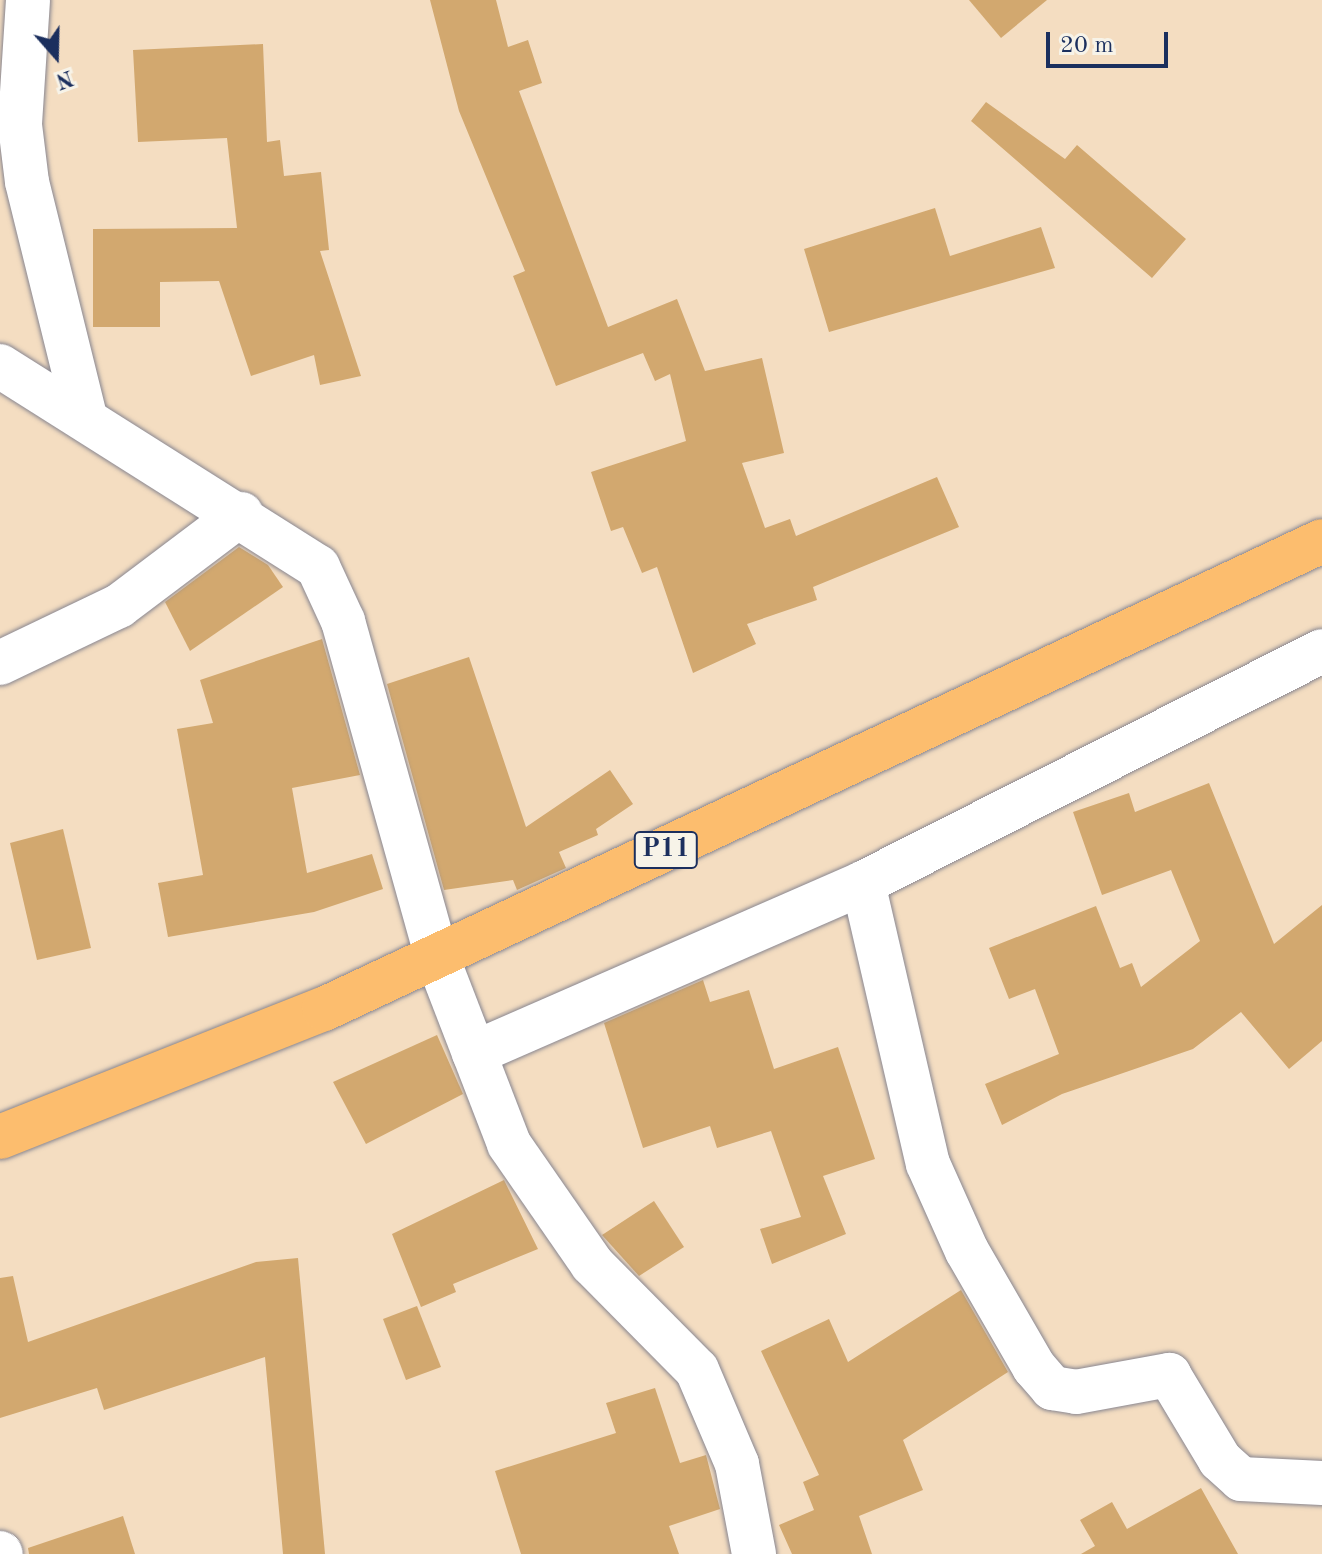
<!DOCTYPE html>
<html>
<head>
<meta charset="utf-8">
<style>
	body { margin:0 }
	#map { position:relative; width:1322px; height:1554px; overflow:hidden; background:#f4ddc1; font-family:"Old Standard TT",serif }
	div>[style] { position:absolute }
	.building>* { inset:0; background:#d2a86f }
	.roads { filter:drop-shadow(0 0 2px #888690) drop-shadow(0 0 2px #888690) }
	.minor>* { height:44px; margin:-22px; padding:0 22px; transform-origin:22px; border-radius:22px; background:#fff }
	.major>* { height:44px; margin:-22px; padding:0 22px; transform-origin:22px; border-radius:22px; background:#fcbd6e }
	span { translate:-50% -50%; white-space:nowrap; text-align:center; line-height:1.15; -webkit-text-stroke:7px #f7f3e8; paint-order:stroke }
	.shield-label span { padding:2px 6px; background:#f7f3e8; border:2px solid; border-radius:6px; -webkit-text-stroke-width:0 }
	.shield-label { font-size:26px; color:#1b2f5e; font-weight:700 }
	.north { position:absolute; left:16px; top:16px; width:80px; height:80px; -webkit-text-stroke:6px #f7f3e8; paint-order:stroke; rotate:160deg; font-size:22px; font-weight:700; line-height:32px; text-align:center; color:#1b2f5e }
	.north::after { content:''; display:block; margin:auto; width:28px; height:36px; background:#1b2f5e; clip-path:polygon(50% 0,100% 100%,50% 72%,0 100%) }
	.scale { position:absolute; left:1046px; top:32px; width:122px; height:36px; box-sizing:border-box; border:4px solid #1b2f5e; border-top:0; padding-left:10px; font-size:24px; line-height:28px; white-space:nowrap; color:#1b2f5e; -webkit-text-stroke:6px #f7f3e8; paint-order:stroke }
</style>
</head>
<body>
<div id="map">
	<div class="building">
		<i style="clip-path:polygon(430px 0,496px 0,508px 47px,528px 40px,542px 83px,519px 91px,608px 327px,677px 299px,705px 371px,762px 358px,784px 453px,742px 463px,765px 528px,790px 519px,796px 536px,937px 477px,959px 527px,813px 587px,817px 600px,747px 624px,756px 644px,693px 673px,657px 567px,642px 573px,623px 527px,611px 531px,591px 472px,686px 441px,670px 374px,655px 381px,643px 353px,556px 386px,513px 276px,525px 271px,459px 111px)"></i>
		<i style="clip-path:polygon(969px 0,1047px 0,1001px 38px)"></i>
		<i style="clip-path:polygon(263px 44px,267px 142px,280px 140px,284px 176px,321px 172px,329px 250px,320px 251px,361px 376px,320px 385px,314px 355px,251px 376px,219px 281px,160px 282px,160px 327px,93px 327px,93px 229px,237px 228px,227px 138px,138px 142px,133px 50px)"></i>
		<i style="clip-path:polygon(986px 102px,1065px 159px,1077px 145px,1186px 239px,1152px 278px,971px 121px)"></i>
		<i style="clip-path:polygon(935px 208px,950px 256px,1041px 227px,1055px 268px,829px 332px,804px 249px)"></i>
		<i style="clip-path:polygon(239px 547px,268px 565px,283px 587px,190px 651px,165px 602px)"></i>
		<i style="clip-path:polygon(322px 639px,360px 775px,292px 788px,307px 873px,372px 854px,383px 889px,314px 912px,168px 937px,158px 883px,203px 875px,177px 729px,213px 723px,200px 680px)"></i>
		<i style="clip-path:polygon(469px 657px,526px 827px,610px 770px,633px 804px,596px 829px,598px 835px,559px 852px,566px 868px,517px 890px,513px 880px,444px 890px,387px 684px)"></i>
		<i style="clip-path:polygon(1209px 783px,1274px 944px,1322px 905px,1322px 1041px,1289px 1069px,1241px 1012px,1193px 1049px,1062px 1094px,1002px 1125px,985px 1084px,1059px 1054px,1035px 989px,1009px 999px,989px 948px,1096px 906px,1120px 968px,1132px 963px,1141px 987px,1200px 941px,1171px 870px,1102px 895px,1073px 812px,1129px 793px,1135px 812px)"></i>
		<i style="clip-path:polygon(63px 829px,91px 948px,37px 960px,10px 843px)"></i>
		<i style="clip-path:polygon(703px 980px,710px 1002px,749px 990px,774px 1069px,838px 1047px,875px 1159px,823px 1176px,846px 1234px,772px 1264px,760px 1229px,801px 1217px,771px 1131px,717px 1148px,710px 1126px,643px 1148px,604px 1023px)"></i>
		<i style="clip-path:polygon(437px 1035px,463px 1094px,366px 1144px,333px 1082px)"></i>
		<i style="clip-path:polygon(504px 1180px,538px 1249px,453px 1284px,456px 1292px,421px 1307px,392px 1234px)"></i>
		<i style="clip-path:polygon(654px 1201px,684px 1247px,639px 1276px,602px 1235px)"></i>
		<i style="clip-path:polygon(298px 1258px,325px 1554px,283px 1554px,265px 1357px,104px 1410px,97px 1388px,0 1418px,0 1278px,13px 1276px,28px 1342px,256px 1262px)"></i>
		<i style="clip-path:polygon(961px 1290px,1008px 1372px,903px 1440px,923px 1490px,859px 1516px,872px 1554px,792px 1554px,779px 1525px,814px 1510px,803px 1482px,819px 1475px,761px 1351px,829px 1319px,848px 1362px)"></i>
		<i style="clip-path:polygon(417px 1306px,441px 1367px,406px 1380px,383px 1319px)"></i>
		<i style="clip-path:polygon(655px 1388px,680px 1463px,706px 1455px,720px 1509px,669px 1526px,679px 1554px,521px 1554px,495px 1471px,616px 1433px,606px 1403px)"></i>
		<i style="clip-path:polygon(1201px 1488px,1238px 1554px,1081px 1554px,1095px 1546px,1080px 1520px,1112px 1502px,1127px 1529px)"></i>
		<i style="clip-path:polygon(123px 1516px,135px 1554px,29px 1554px,28px 1548px)"></i>
	</div>
	<div class="roads">
		<div class="minor">
			<i style="left:28px;top:0;width:125px;rotate:93.7deg"></i>
			<i style="left:20px;top:125px;width:57px;rotate:83deg"></i>
			<i style="left:27px;top:182px;width:242px;rotate:76.1deg"></i>
			<i style="left:0;top:366px;width:376px;rotate:32.3deg"></i>
			<i style="left:318px;top:567px;width:60px;rotate:65.2deg"></i>
			<i style="left:343px;top:621px;width:349px;rotate:74.4deg"></i>
			<i style="left:437px;top:957px;width:200px;rotate:68.9deg"></i>
			<i style="left:509px;top:1144px;width:146px;rotate:55.3deg"></i>
			<i style="left:592px;top:1264px;width:149px;rotate:45.3deg"></i>
			<i style="left:697px;top:1370px;width:102px;rotate:66.9deg"></i>
			<i style="left:737px;top:1464px;width:92px;rotate:79.3deg"></i>
			<i style="left:0;top:663px;width:132px;rotate:-25.6deg"></i>
			<i style="left:119px;top:606px;width:153px;rotate:-37deg"></i>
			<i style="left:863px;top:883px;width:288px;rotate:77deg"></i>
			<i style="left:928px;top:1164px;width:95px;rotate:65.9deg"></i>
			<i style="left:967px;top:1251px;width:134px;rotate:60deg"></i>
			<i style="left:1034px;top:1367px;width:28px;rotate:49deg"></i>
			<i style="left:1052px;top:1388px;width:24px;rotate:9deg"></i>
			<i style="left:1076px;top:1392px;width:95px;rotate:-10.4deg"></i>
			<i style="left:1169px;top:1375px;width:99px;rotate:59deg"></i>
			<i style="left:1220px;top:1460px;width:28px;rotate:42deg"></i>
			<i style="left:1241px;top:1479px;width:81px;rotate:2.8deg"></i>
			<i style="left:474px;top:1053px;width:425px;rotate:-23.6deg"></i>
			<i style="left:863px;top:883px;width:514px;rotate:-26.81deg"></i>
			<i style="left:0;top:1553px;width:1px;rotate:45deg"></i>
		</div>
		<div class="major">
			<i style="left:0;top:1137px;width:348px;rotate:-21.6deg"></i>
			<i style="left:324px;top:1009px;width:1102px;rotate:-25.12deg"></i>
		</div>
	</div>
	<div class="shield-label">
		<span style="left:666px;top:850px">P11</span>
	</div>
	<div class="north">N</div>
	<div class="scale">20 m</div>
</div>
</body>
</html>
